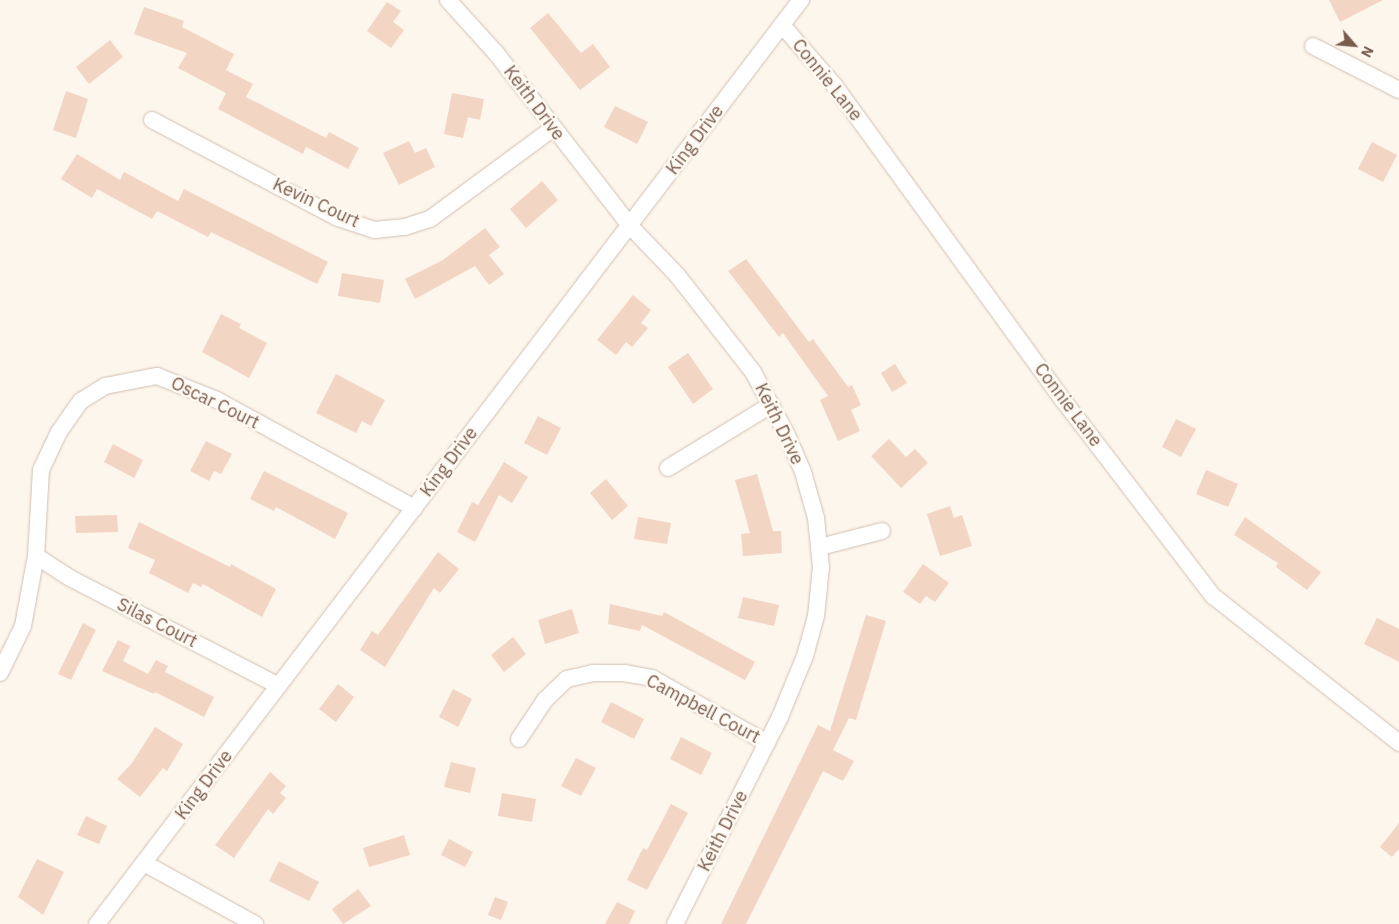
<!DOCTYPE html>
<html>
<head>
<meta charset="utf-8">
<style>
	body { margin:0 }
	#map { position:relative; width:1399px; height:924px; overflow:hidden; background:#fdf6ec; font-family:"IBM Plex Sans",sans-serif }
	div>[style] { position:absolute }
	.building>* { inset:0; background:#f3d5c3 }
	.roads { filter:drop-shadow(0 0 1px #d1beb0) drop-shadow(0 0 1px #d1beb0) }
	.street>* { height:16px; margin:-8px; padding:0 8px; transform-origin:8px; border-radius:8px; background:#fff }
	span { translate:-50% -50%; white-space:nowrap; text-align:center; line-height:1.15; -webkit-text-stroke:5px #fffaf3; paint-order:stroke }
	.street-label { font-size:18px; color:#7a5c4d }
	.north { position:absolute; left:1329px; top:20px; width:50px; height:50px; -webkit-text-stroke:4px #fffaf3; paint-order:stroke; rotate:117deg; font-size:14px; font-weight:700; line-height:20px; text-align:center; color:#7a5c4d }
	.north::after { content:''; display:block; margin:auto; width:18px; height:22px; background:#7a5c4d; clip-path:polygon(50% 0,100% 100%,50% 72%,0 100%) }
</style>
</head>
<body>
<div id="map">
	<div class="building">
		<i style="clip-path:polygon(1329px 0,1383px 0,1340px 22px)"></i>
		<i style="clip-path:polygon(387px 2px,401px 11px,393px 22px,404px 30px,391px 48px,367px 31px)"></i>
		<i style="clip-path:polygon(144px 7px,184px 21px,182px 27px,234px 54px,226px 70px,253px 84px,246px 97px,326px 138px,329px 132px,359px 148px,348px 169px,306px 147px,303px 154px,218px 109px,226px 93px,178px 68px,187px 53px,134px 34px)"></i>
		<i style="clip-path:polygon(548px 13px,581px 53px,593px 44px,610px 67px,580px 90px,530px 28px)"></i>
		<i style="clip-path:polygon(110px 40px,123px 57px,89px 84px,76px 67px)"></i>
		<i style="clip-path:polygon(66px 91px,88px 99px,76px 138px,53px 130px)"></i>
		<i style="clip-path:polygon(452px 93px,484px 99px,480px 120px,468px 117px,463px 138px,444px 134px)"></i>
		<i style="clip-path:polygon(615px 106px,648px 122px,637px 144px,604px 127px)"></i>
		<i style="clip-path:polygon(409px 141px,415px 153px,426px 148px,435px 167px,399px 185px,383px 153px)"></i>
		<i style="clip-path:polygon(1372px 142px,1397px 155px,1383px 182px,1358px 169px)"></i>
		<i style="clip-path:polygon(77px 154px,120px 180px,124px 172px,178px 201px,184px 189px,328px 262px,317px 284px,211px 232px,208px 237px,157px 211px,152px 219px,97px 189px,92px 198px,61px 179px)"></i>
		<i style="clip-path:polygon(542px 181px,558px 200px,526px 228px,510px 209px)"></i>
		<i style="clip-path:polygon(485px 228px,500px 247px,489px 255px,504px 274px,489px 285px,475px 266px,415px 299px,405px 279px,443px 260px)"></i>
		<i style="clip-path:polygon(746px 259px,809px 342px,813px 339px,848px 387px,852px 385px,861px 405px,851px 410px,860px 431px,838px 441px,820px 400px,828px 396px,783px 333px,779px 337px,728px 271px)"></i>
		<i style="clip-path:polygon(342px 273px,384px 280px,380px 303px,338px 296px)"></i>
		<i style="clip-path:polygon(633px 295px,651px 310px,641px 323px,648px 328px,632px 347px,626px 342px,616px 355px,597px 340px)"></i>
		<i style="clip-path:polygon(221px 314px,241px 324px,239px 328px,267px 343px,249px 378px,202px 352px)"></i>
		<i style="clip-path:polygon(688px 353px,713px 389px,693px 404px,668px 367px)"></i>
		<i style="clip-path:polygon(895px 364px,907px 383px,892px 392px,881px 373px)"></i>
		<i style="clip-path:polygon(336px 374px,385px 400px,371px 426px,362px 421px,356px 433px,316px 413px)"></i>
		<i style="clip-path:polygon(538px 416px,561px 428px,547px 455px,524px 443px)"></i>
		<i style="clip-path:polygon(1176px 419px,1196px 429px,1181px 457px,1162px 447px)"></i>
		<i style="clip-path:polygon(889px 439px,906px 457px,915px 449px,928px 463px,901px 488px,871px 456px)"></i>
		<i style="clip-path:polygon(206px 441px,232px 454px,221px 474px,214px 471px,209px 481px,190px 471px)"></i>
		<i style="clip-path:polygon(113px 444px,143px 460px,134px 478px,104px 462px)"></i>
		<i style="clip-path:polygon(504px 462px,528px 477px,512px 503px,499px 495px,475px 542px,457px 532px,472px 502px,478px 505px)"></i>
		<i style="clip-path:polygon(1206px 470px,1238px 484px,1228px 507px,1196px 494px)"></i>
		<i style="clip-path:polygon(264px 471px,348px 513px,335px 539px,276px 507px,274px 511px,250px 499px)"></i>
		<i style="clip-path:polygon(757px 474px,773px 531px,781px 531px,782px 553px,743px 556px,741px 534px,750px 533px,735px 480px)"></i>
		<i style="clip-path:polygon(606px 479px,628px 506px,612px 520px,590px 493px)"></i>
		<i style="clip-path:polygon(950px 506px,954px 518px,962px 515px,972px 546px,940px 556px,927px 514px)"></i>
		<i style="clip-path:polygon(117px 515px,118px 532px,76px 533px,75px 516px)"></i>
		<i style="clip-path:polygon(638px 517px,671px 523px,667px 544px,634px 539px)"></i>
		<i style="clip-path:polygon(1245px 517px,1321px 572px,1307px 590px,1276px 567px,1278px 563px,1234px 535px)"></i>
		<i style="clip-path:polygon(139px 522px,230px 567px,231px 564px,276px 589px,262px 617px,203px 584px,201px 587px,193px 583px,188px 593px,149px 573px,155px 560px,128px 548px)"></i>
		<i style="clip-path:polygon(438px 552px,459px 569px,440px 593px,434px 588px,385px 667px,360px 650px,372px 631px,378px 635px)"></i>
		<i style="clip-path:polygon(923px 564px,949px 583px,935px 602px,926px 596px,920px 604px,903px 592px)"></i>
		<i style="clip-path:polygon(743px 597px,779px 605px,774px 626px,738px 618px)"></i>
		<i style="clip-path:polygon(610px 604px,662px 616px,664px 612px,755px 662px,745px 680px,642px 625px,640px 631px,608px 624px)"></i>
		<i style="clip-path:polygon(572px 609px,579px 633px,545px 644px,538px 620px)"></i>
		<i style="clip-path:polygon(866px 615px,886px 621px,856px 720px,849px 718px,833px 750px,854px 761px,843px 781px,823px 771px,746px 924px,721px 924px,818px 725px,830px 731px)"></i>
		<i style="clip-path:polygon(1377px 618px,1399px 629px,1399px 662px,1364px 644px)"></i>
		<i style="clip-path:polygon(83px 623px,96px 630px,71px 680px,58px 674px)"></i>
		<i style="clip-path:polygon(513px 637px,526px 654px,504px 672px,491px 655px)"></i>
		<i style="clip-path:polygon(118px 640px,130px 646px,123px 661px,148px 674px,156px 660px,168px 666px,165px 672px,214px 697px,204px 717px,155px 692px,154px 694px,102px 671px)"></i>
		<i style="clip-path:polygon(338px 684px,354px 697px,336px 722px,319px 709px)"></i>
		<i style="clip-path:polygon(453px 689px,472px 699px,458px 727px,439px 717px)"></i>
		<i style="clip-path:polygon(611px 702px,644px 719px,634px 739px,601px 722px)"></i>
		<i style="clip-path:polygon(155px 727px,183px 744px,167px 771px,163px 768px,140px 797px,117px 779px,132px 763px)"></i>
		<i style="clip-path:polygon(681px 737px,712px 753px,701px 775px,670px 759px)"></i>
		<i style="clip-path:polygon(576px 758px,596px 768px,581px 796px,561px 786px)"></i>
		<i style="clip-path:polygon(451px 762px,476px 768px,470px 793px,444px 787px)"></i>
		<i style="clip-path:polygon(270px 772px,286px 786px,280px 793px,286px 798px,273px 814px,268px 809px,234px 858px,215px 845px)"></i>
		<i style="clip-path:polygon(502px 793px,536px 799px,532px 822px,498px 816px)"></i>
		<i style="clip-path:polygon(671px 804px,688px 813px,647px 890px,627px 880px,643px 848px,647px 850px)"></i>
		<i style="clip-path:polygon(86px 816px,107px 826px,99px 844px,77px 835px)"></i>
		<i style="clip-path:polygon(1399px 823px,1399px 849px,1392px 857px,1380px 847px)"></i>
		<i style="clip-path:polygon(404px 835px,410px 855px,369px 867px,363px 848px)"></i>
		<i style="clip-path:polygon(449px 839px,473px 852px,465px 867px,441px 855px)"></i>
		<i style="clip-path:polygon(37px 859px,64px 872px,43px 915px,18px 897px)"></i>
		<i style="clip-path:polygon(279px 861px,319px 882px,309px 901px,269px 881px)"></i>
		<i style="clip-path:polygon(358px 889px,371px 906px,343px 924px,332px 909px)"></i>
		<i style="clip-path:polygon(495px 897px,508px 902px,501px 920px,488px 915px)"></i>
		<i style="clip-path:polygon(617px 902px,635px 911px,629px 924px,605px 924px)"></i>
	</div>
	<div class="roads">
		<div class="street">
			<i style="left:448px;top:0;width:72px;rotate:47.8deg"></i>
			<i style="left:496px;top:53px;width:219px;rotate:52.2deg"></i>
			<i style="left:630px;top:226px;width:68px;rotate:46.2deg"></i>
			<i style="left:677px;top:275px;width:123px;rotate:51.9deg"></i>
			<i style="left:753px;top:372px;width:72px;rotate:61.6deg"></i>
			<i style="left:787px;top:435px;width:40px;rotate:66.6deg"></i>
			<i style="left:803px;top:472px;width:48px;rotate:74.2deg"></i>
			<i style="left:816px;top:518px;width:49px;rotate:84.2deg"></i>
			<i style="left:821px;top:567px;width:49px;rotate:95.8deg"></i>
			<i style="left:816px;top:616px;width:41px;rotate:105.4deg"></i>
			<i style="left:805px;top:656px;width:66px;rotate:112.3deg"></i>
			<i style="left:780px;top:717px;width:232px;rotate:116.9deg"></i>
			<i style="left:782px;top:25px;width:79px;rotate:49.1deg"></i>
			<i style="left:834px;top:85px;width:389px;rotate:54deg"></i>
			<i style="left:1063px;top:400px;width:247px;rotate:52.6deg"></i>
			<i style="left:1213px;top:596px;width:237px;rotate:38.3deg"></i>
			<i style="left:1313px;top:46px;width:97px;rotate:27.1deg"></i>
			<i style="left:152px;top:120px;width:210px;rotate:27.8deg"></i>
			<i style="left:338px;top:218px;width:39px;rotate:18deg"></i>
			<i style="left:375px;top:230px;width:30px;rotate:-6deg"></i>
			<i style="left:405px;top:227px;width:26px;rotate:-18deg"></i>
			<i style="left:430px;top:219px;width:152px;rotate:-36.4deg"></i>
			<i style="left:668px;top:468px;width:121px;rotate:-31.5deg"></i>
			<i style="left:820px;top:547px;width:64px;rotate:-14.5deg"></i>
			<i style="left:36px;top:556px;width:40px;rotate:32.9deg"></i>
			<i style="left:70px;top:578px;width:235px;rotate:27.3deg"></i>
			<i style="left:0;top:673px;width:52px;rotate:-63.9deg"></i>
			<i style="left:23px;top:626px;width:71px;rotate:-79.5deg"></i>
			<i style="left:36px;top:556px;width:86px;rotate:-86.7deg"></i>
			<i style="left:41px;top:470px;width:42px;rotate:-64.7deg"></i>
			<i style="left:59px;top:432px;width:38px;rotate:-55deg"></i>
			<i style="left:81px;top:401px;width:28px;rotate:-32deg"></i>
			<i style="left:105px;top:386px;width:53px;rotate:-10.9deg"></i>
			<i style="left:157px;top:376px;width:65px;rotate:21.8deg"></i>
			<i style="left:217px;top:400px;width:225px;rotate:28.7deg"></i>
			<i style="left:519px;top:739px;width:47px;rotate:-56.3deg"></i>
			<i style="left:545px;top:700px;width:30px;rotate:-44deg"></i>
			<i style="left:567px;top:679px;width:28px;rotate:-13deg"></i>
			<i style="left:594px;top:673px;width:30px"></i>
			<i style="left:624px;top:673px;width:28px;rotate:10deg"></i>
			<i style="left:652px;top:678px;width:132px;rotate:29.5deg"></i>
			<i style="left:144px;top:863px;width:127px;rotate:28.8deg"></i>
			<i style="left:97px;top:924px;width:1162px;rotate:-52.7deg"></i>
		</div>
	</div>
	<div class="street-label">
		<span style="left:827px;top:80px;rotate:51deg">Connie Lane</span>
		<span style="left:534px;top:103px;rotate:53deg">Keith Drive</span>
		<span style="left:695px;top:140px;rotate:-53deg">King Drive</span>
		<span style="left:316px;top:203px;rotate:25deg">Kevin Court</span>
		<span style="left:215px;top:403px;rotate:26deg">Oscar Court</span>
		<span style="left:1068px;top:405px;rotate:53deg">Connie Lane</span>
		<span style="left:779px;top:424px;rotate:64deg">Keith Drive</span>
		<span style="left:449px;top:462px;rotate:-53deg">King Drive</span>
		<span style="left:157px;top:623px;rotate:27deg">Silas Court</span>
		<span style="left:703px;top:709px;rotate:28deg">Campbell Court</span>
		<span style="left:204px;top:785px;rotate:-53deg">King Drive</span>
		<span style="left:723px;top:831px;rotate:-63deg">Keith Drive</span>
	</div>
	<div class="north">N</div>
</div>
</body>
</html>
